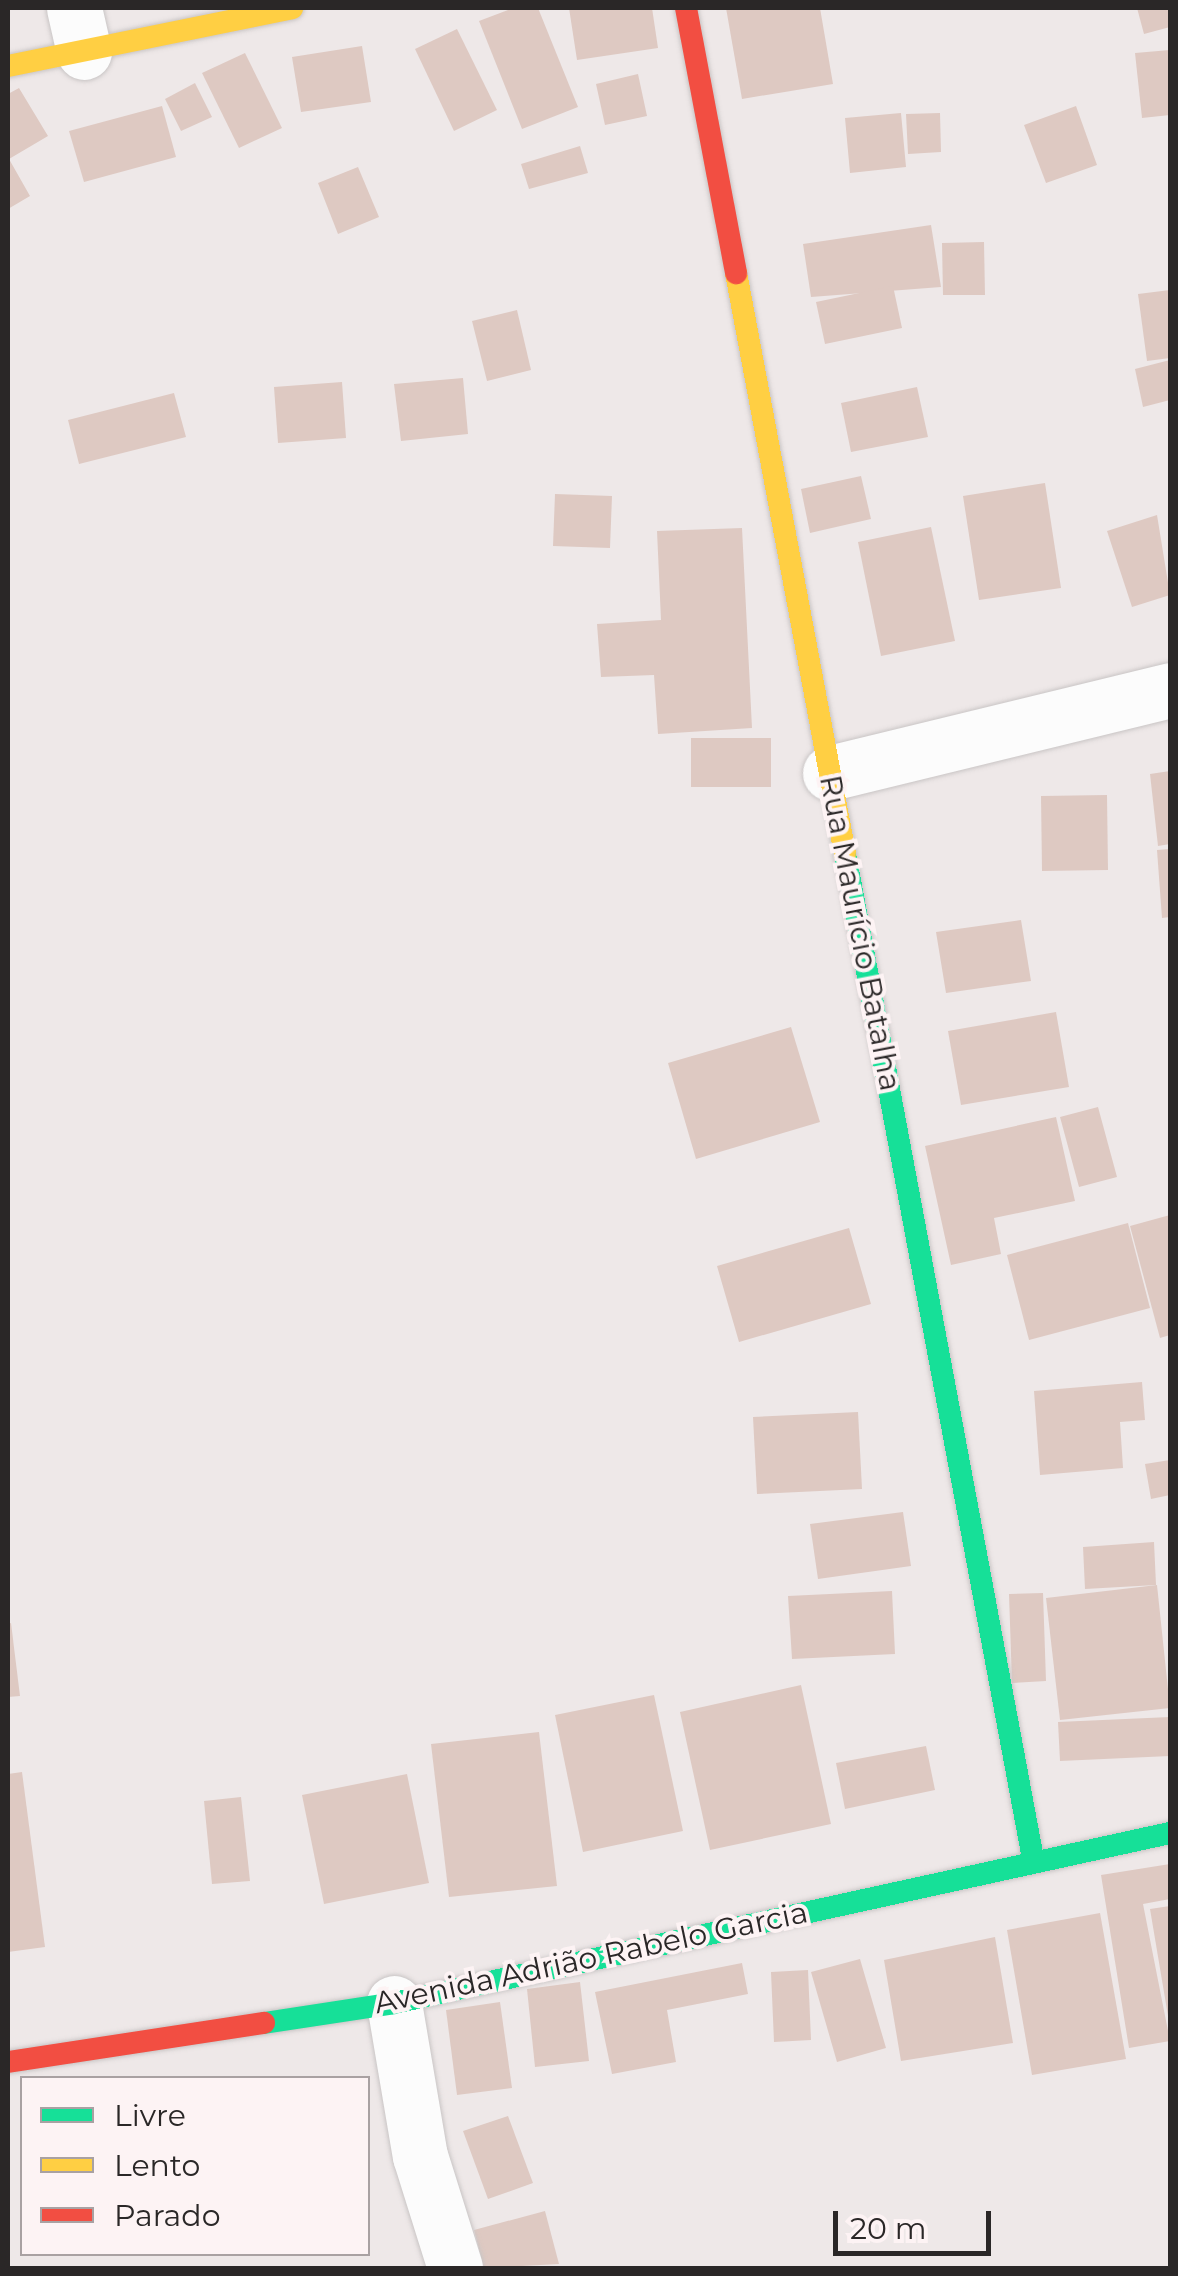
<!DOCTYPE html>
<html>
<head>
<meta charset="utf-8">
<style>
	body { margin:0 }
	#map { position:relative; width:1178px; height:2276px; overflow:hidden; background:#eee8e8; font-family:Montserrat,sans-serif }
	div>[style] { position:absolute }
	.building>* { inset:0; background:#dec9c2 }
	.roads { filter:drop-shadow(0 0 2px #c9c5c5) drop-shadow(0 0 2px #c9c5c5) }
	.street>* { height:55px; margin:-27.5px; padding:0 27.5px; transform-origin:27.5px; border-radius:27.5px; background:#fcfcfc }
	.fast>* { height:22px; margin:-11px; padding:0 11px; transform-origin:11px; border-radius:11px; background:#16e098 }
	.slow>* { height:22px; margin:-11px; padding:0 11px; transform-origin:11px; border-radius:11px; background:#ffcf43 }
	.jam>* { height:22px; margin:-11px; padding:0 11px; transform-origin:11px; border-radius:11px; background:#f24e42 }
	span { translate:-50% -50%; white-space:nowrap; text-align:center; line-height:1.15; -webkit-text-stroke:8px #fdf3f4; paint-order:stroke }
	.street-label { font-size:30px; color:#2a2727 }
	.frame { position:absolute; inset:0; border:10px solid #2a2727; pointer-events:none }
	.legend { position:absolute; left:20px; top:2076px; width:350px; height:180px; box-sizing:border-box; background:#fdf3f4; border:2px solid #a9a1a2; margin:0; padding:12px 18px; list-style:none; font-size:30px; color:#2a2727 }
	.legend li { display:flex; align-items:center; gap:20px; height:50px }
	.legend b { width:50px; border:2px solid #a9a1a2 }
	.scale { position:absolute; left:833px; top:2211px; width:158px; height:45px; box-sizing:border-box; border:5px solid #2a2727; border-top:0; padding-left:12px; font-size:30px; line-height:35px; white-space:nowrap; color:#2a2727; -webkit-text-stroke:8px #fdf3f4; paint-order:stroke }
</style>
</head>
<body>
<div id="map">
	<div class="building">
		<i style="clip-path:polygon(513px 8px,538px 8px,578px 107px,522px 129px,479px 21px)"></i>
		<i style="clip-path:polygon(569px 8px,652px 8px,658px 48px,577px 60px)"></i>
		<i style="clip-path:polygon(726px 8px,820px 8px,833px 84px,742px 99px)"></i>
		<i style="clip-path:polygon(1137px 8px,1170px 8px,1170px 27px,1144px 34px)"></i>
		<i style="clip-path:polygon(457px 29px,497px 110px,454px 131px,415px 49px)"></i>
		<i style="clip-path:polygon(362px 46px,371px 102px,301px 112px,292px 57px)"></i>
		<i style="clip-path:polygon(1170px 50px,1170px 115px,1142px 118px,1135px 53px)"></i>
		<i style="clip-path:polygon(245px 53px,282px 128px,239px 148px,202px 73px)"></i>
		<i style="clip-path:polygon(638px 74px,647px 116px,605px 125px,596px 84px)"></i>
		<i style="clip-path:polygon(195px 83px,212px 117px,181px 131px,165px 99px)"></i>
		<i style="clip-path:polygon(19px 88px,48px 136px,9px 159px,30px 196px,8px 209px,8px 94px)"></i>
		<i style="clip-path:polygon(162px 106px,176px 157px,84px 182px,69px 131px)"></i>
		<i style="clip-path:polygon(1076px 106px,1097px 165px,1046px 183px,1024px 125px)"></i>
		<i style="clip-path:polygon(901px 113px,906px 167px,850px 173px,845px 118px)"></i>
		<i style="clip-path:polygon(940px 113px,941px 152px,908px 154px,906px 114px)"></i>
		<i style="clip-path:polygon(580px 146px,588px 173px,529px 189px,521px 164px)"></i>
		<i style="clip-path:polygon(358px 167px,379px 217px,338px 234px,318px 183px)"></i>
		<i style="clip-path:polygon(931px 225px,941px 287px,811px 297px,803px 244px)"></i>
		<i style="clip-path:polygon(984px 242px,985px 295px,943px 295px,942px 243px)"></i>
		<i style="clip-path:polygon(893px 286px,902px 328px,825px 344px,816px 302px)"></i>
		<i style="clip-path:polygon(1170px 290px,1170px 358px,1147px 361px,1138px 294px)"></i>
		<i style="clip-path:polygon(517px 310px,531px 370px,487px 381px,472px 321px)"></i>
		<i style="clip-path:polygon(1170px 360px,1170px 400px,1143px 407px,1135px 369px)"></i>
		<i style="clip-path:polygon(463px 378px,468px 434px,401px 441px,394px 384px)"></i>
		<i style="clip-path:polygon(342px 382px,346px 438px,278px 443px,274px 387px)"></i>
		<i style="clip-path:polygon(917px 387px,928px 437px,851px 452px,841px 403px)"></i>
		<i style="clip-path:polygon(174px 393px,186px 437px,79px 464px,68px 420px)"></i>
		<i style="clip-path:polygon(861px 476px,871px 519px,810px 533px,801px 489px)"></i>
		<i style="clip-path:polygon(1045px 483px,1061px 588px,979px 600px,963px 496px)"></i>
		<i style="clip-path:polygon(555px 494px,612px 496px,610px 548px,553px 546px)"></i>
		<i style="clip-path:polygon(1157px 515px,1170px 595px,1132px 607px,1107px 531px)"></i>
		<i style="clip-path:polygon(931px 527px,955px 641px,881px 656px,858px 542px)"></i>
		<i style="clip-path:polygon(742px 528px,752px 728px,658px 734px,654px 675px,601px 677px,597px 624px,661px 620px,657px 531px)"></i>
		<i style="clip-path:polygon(691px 738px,771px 738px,771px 787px,691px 787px)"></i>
		<i style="clip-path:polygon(1170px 771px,1170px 844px,1158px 846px,1150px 774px)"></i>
		<i style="clip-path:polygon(1107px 795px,1108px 870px,1042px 871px,1041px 796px)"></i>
		<i style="clip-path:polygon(1170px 849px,1170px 917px,1162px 918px,1157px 850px)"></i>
		<i style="clip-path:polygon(1021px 920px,1031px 981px,946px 993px,936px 932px)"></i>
		<i style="clip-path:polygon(1056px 1012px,1069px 1087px,961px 1105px,948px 1031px)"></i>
		<i style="clip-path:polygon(791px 1027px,820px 1122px,696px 1159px,668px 1063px)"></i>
		<i style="clip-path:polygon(1098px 1107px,1117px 1177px,1079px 1187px,1060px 1117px)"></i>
		<i style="clip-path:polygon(1056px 1117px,1075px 1201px,994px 1218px,1001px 1254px,951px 1265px,925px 1146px)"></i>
		<i style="clip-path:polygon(1170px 1215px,1170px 1335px,1160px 1338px,1130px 1226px)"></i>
		<i style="clip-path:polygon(1128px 1223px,1150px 1308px,1029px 1340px,1007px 1255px)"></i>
		<i style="clip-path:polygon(849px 1228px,871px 1304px,739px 1342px,717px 1266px)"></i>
		<i style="clip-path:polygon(1142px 1382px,1145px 1420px,1120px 1422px,1123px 1468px,1040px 1475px,1034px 1391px)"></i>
		<i style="clip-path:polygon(858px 1412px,862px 1489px,757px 1494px,753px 1417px)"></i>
		<i style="clip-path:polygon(1170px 1460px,1170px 1495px,1151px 1499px,1145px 1464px)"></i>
		<i style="clip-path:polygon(903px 1512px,911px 1566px,818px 1579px,810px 1524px)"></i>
		<i style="clip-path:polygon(1154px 1542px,1156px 1585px,1085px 1589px,1083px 1547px)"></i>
		<i style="clip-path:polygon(1157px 1585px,1170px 1708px,1060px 1720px,1046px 1598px)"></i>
		<i style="clip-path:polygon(892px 1591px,895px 1654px,792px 1659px,788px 1596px)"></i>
		<i style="clip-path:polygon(1043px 1593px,1046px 1681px,1012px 1683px,1009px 1594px)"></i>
		<i style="clip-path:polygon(11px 1623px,20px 1696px,8px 1697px,8px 1624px)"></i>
		<i style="clip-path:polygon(801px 1685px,831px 1824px,710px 1850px,680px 1712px)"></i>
		<i style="clip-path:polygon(654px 1695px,683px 1831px,583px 1852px,555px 1715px)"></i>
		<i style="clip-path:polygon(1170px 1717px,1170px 1756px,1060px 1761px,1058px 1722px)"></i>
		<i style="clip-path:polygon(539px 1732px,557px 1886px,449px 1897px,431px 1744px)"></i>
		<i style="clip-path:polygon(926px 1746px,935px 1790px,845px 1809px,836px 1763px)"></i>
		<i style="clip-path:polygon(22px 1772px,45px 1947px,8px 1952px,8px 1774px)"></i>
		<i style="clip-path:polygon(407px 1774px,429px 1883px,324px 1904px,302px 1795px)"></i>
		<i style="clip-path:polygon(241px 1797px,250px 1881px,212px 1884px,204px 1801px)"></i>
		<i style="clip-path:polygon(1170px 1864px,1170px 1899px,1143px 1904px,1170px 2041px,1129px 2048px,1101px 1875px)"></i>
		<i style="clip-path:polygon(1170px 1906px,1170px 2015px,1168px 2016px,1150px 1909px)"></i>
		<i style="clip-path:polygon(1100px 1913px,1126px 2059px,1032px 2075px,1007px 1930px)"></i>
		<i style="clip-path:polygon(995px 1937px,1013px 2043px,901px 2061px,884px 1960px)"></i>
		<i style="clip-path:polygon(860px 1959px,886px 2048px,837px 2062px,811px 1972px)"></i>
		<i style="clip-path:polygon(742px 1963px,748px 1994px,667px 2010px,676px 2062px,612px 2074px,595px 1992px)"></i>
		<i style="clip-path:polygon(808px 1970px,811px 2040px,774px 2042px,771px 1972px)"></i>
		<i style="clip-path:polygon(580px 1982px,589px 2061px,535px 2067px,527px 1989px)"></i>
		<i style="clip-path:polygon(500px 2002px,512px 2088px,457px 2095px,446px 2010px)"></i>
		<i style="clip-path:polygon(508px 2116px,533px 2183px,488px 2199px,463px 2131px)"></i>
		<i style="clip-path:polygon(545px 2211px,559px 2264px,484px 2268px,474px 2230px)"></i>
	</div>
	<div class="roads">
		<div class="street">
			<i style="left:74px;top:8px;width:45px;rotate:77.2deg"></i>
			<i style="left:830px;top:773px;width:350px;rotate:-13.7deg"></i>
			<i style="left:394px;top:2003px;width:155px;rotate:80.4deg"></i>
			<i style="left:420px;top:2156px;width:117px;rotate:72.6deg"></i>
		</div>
		<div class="fast">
			<i style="left:845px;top:854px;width:1022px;rotate:79.4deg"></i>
			<i style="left:264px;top:2023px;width:132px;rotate:-8.7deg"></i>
			<i style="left:394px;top:2003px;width:794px;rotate:-12.36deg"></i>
		</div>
		<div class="slow">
			<i style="left:8px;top:66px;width:290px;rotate:-11.5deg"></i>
			<i style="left:736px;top:273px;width:591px;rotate:79.37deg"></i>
		</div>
		<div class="jam">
			<i style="left:686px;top:8px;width:270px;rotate:79.3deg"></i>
			<i style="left:8px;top:2062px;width:259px;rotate:-8.7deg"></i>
		</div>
	</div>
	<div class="street-label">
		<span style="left:860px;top:933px;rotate:79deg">Rua Maurício Batalha</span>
		<span style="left:591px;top:1958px;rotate:-12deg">Avenida Adrião Rabelo Garcia</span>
	</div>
	<div class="frame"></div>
	<ul class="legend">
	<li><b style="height:12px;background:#16e098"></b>Livre</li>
	<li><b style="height:12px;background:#ffcf43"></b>Lento</li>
	<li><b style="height:12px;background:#f24e42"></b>Parado</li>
	</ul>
	<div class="scale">20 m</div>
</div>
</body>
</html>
